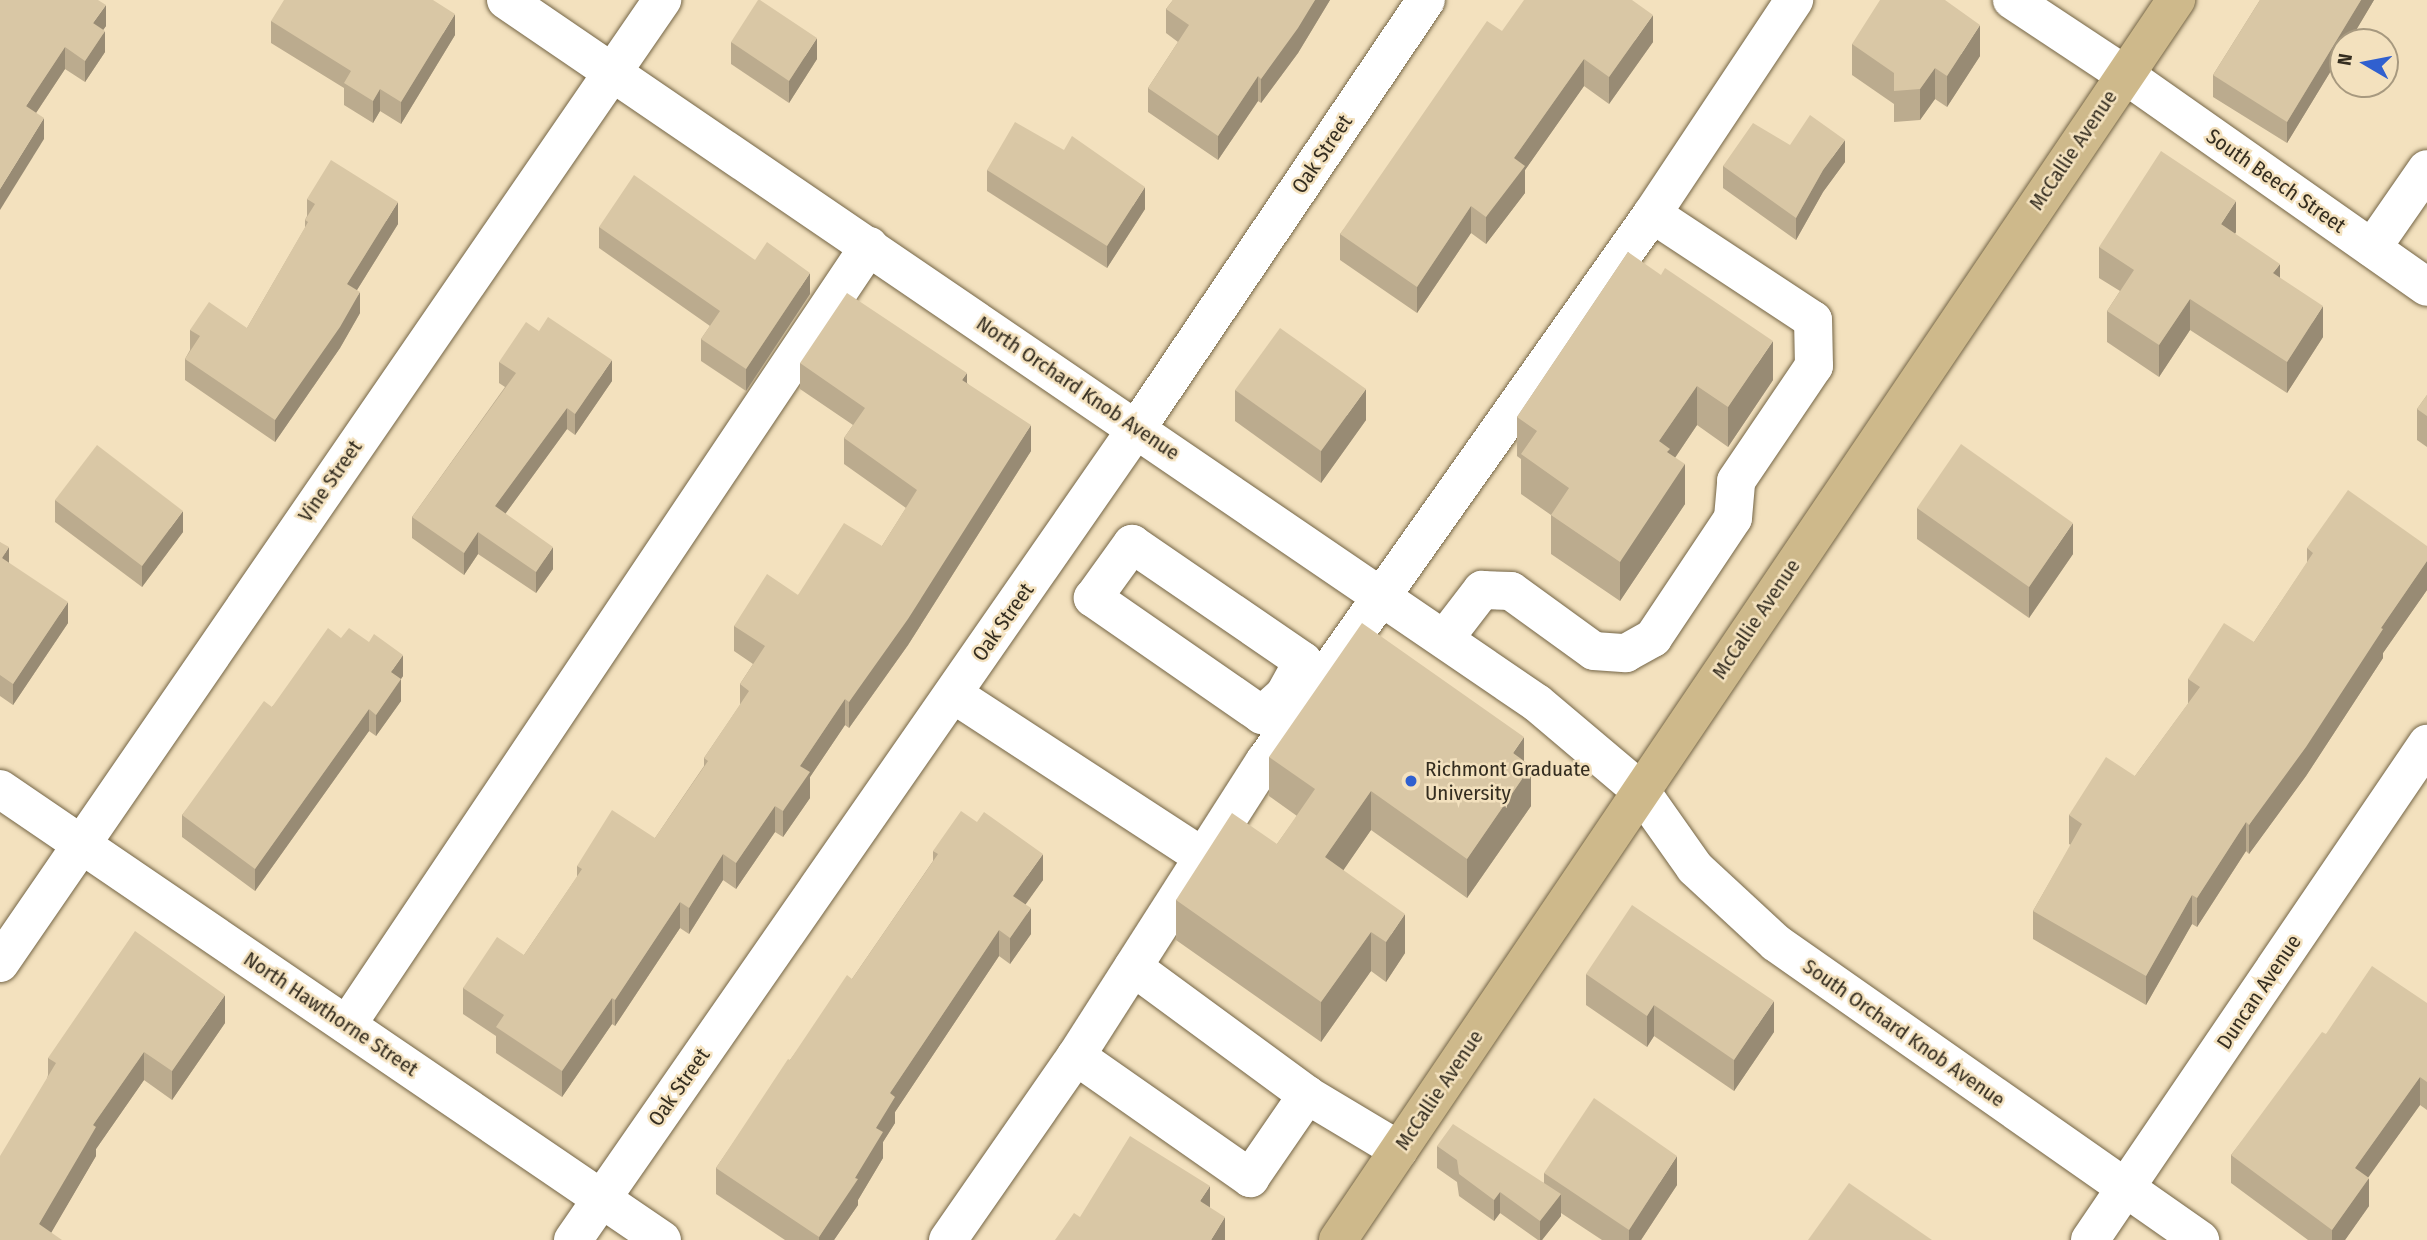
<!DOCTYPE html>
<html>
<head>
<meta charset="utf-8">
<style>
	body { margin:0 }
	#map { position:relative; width:2427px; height:1240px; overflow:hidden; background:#f3e1be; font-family:"Fira Sans Condensed",sans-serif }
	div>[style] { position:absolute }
	.roads { filter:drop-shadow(0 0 2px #746546) drop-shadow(0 0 2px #746546) }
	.minor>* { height:38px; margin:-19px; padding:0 19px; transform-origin:19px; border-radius:19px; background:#fff }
	.major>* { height:38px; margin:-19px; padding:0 19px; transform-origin:19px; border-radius:19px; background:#ceb98b }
	.wall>* { inset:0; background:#bbab8e }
	.shaded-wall>* { inset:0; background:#988b74 }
	.building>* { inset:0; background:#d9c7a5 }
	.dots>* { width:19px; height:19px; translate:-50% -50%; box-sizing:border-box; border:4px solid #f3e1be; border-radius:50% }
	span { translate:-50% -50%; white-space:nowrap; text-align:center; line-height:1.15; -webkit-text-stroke:5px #f3e1be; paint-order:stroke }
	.street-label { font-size:21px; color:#342d20 }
	.poi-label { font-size:21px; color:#342d20 }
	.left { translate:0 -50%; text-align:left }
	.north { position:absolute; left:2329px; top:28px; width:70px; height:70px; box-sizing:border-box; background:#f3e1be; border:2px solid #a7997f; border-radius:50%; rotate:280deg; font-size:19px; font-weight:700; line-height:28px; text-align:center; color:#342d20 }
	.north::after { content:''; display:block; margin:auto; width:24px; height:32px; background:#3060cf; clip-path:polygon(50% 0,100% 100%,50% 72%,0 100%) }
</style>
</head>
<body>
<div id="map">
	<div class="roads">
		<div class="minor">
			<i style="left:506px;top:0;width:1248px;rotate:34.29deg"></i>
			<i style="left:1537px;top:703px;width:135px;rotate:40.2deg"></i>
			<i style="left:1640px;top:790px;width:95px;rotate:54.8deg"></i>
			<i style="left:1695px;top:868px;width:110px;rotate:42.8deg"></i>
			<i style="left:1776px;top:943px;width:518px;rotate:35.01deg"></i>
			<i style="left:2012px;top:0;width:134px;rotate:33.5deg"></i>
			<i style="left:2124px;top:74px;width:370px;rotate:35.1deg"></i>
			<i style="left:2372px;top:248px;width:96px;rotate:-55.2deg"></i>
			<i style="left:1132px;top:544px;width:207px;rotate:34.4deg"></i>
			<i style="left:1303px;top:661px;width:39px;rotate:119deg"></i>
			<i style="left:1284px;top:695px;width:30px;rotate:138deg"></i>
			<i style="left:1262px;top:715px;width:206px;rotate:-145.3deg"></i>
			<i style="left:1093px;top:598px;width:67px;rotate:-54.2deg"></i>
			<i style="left:1445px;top:638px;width:61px;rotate:-52.4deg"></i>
			<i style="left:1482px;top:590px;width:29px;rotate:2deg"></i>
			<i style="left:1511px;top:591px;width:102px;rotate:35.9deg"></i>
			<i style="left:1594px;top:651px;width:32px;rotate:4deg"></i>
			<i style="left:1626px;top:653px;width:31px;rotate:-29deg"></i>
			<i style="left:1653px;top:638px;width:144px;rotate:-56.3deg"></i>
			<i style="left:1733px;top:518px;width:37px;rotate:-85deg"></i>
			<i style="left:1736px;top:481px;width:139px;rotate:-55.9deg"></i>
			<i style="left:1814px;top:366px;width:46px;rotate:-91.2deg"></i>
			<i style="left:1813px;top:320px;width:193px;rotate:-146.6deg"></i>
			<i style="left:953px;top:694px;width:298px;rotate:33.1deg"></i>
			<i style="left:0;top:789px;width:801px;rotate:34.27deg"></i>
			<i style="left:0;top:963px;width:1169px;rotate:-55.49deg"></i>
			<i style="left:1133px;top:967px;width:216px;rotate:36.3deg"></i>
			<i style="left:1307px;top:1095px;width:107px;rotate:30.9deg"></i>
			<i style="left:347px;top:1025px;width:938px;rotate:-56.17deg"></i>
			<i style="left:1076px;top:1056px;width:213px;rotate:35deg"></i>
			<i style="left:1250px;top:1178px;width:101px;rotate:-55.5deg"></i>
			<i style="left:573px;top:1240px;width:989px;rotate:-55.22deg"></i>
			<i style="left:1137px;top:428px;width:516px;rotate:-55.97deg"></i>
			<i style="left:948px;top:1240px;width:224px;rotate:-55.2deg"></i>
			<i style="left:1076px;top:1056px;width:350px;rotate:-57.4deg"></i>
			<i style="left:1265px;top:761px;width:670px;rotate:-54.72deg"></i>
			<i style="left:1652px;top:214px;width:257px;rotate:-56.4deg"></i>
			<i style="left:2090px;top:1240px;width:600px;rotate:-55.81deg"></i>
		</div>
		<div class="major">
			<i style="left:1338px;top:1240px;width:1497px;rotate:-55.95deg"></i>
		</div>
	</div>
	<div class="wall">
		<i style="clip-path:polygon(0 0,106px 26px,103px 30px,105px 52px,85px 82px,65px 69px,36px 113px,44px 139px)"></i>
		<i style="clip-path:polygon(1173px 0,1330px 0,1298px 53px,1261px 103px,1258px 101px,1218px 160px,1148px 112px,1148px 88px,1178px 42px,1166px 33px,1166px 9px)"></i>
		<i style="clip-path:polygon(2260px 0,2374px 0,2349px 42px,2343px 42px,2343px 51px,2287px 143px,2213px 97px,2213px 75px)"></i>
		<i style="clip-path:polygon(271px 21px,455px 35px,401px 124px,380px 111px,373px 123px,344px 105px,344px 88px,271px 43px)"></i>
		<i style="clip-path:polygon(1502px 31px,1653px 42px,1609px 104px,1584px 86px,1525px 170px,1525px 193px,1486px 244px,1471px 233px,1417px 313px,1340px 260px,1340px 234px)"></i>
		<i style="clip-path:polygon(731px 42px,817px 59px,789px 103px,731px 64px)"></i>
		<i style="clip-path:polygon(1852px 44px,1980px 56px,1947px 107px,1935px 99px,1920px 120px,1894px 122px,1894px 104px,1852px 75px)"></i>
		<i style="clip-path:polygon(1790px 145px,1845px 162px,1823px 192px,1796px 240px,1723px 188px,1723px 166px)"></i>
		<i style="clip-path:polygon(987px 170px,1145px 209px,1107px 268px,987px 191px)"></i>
		<i style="clip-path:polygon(307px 199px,398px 224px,357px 290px,360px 313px,340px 348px,275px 442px,185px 380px,185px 359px,190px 350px,190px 330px,247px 328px,305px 228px,305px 220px,307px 216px)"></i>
		<i style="clip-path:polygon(599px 227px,755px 260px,810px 294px,746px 391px,701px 361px,701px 339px,710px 326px,599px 248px)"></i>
		<i style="clip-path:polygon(2236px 232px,2235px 234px,2280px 278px,2323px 337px,2287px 393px,2190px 330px,2159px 377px,2107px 342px,2107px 311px,2120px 291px,2099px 278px,2099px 247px)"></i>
		<i style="clip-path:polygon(1628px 252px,1773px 380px,1728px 447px,1697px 425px,1675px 458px,1685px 504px,1620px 601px,1551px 554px,1551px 515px,1521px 494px,1521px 459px,1517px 456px,1517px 417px)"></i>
		<i style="clip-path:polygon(499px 362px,612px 381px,575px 435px,567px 429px,505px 514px,553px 569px,536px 593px,478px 554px,464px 575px,412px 538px,412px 517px,505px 387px,499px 383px)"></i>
		<i style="clip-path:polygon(800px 363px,967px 383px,1031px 451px,908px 645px,849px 728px,845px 725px,810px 777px,810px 798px,783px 837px,775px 832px,736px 889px,723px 880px,689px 934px,680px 928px,615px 1026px,612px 1024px,562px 1097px,496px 1053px,496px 1036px,463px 1014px,463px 988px,524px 955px,577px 877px,577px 866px,655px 838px,704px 766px,704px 758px,740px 705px,740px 684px,753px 664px,734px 651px,734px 626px,798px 595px,882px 546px,906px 508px,844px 464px,844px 438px,853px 425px,800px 389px)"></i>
		<i style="clip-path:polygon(1235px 390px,1366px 420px,1321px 483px,1235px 421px)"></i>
		<i style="clip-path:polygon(2427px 395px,2427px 447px,2417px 440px,2417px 409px)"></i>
		<i style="clip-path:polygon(55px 500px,183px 532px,142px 587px,55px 522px)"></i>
		<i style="clip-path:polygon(1917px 508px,2073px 554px,2029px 618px,1917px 539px)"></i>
		<i style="clip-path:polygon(0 542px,9px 563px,68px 623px,13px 705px,0 696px)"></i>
		<i style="clip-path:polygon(2427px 546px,2427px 590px,2383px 653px,2383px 658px,2306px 776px,2249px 854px,2246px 851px,2197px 927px,2192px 924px,2146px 1005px,2033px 939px,2033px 911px,2071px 845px,2069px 844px,2069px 815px,2135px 776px,2188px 704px,2188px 679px,2254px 642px,2307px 563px,2307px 548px)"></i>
		<i style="clip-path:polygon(341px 638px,403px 676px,401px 679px,401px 701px,376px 736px,369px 731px,255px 891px,182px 837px,182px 815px,272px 707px)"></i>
		<i style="clip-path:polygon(1269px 757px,1524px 761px,1531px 806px,1467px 898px,1371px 830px,1343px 870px,1405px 953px,1386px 982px,1371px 971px,1321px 1042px,1176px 940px,1176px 900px,1277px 844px,1297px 816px,1269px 796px)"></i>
		<i style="clip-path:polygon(933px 851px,1043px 880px,1025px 904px,1031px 934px,1010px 964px,999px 956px,895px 1112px,895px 1123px,883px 1142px,883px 1158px,858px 1200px,858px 1205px,834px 1240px,785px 1240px,716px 1194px,716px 1168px,790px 1060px,852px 979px,933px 861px)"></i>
		<i style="clip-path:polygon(1586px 974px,1774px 1032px,1734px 1091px,1654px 1036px,1647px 1047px,1586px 1005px)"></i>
		<i style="clip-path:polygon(2427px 1003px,2427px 1110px,2420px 1105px,2368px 1177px,2369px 1206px,2345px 1240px,2308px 1240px,2231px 1183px,2231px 1155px,2326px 1034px)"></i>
		<i style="clip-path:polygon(225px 1023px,172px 1100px,144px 1080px,96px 1149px,96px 1156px,51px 1232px,0 1240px,48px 1075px,48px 1058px)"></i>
		<i style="clip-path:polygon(1437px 1146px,1544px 1183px,1544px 1173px,1677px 1185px,1641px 1240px,1602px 1240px,1561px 1213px,1561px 1216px,1542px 1240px,1538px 1240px,1500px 1213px,1494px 1221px,1459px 1196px,1457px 1182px,1437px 1168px)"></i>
	</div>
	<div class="shaded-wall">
		<i style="clip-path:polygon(1315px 0,1330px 0,1298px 53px,1261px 103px,1261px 79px)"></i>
		<i style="clip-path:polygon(2361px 0,2374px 0,2349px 42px,2343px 42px,2343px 51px,2287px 143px,2287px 122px)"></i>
		<i style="clip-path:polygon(106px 5px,106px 26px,93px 44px,93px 23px)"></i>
		<i style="clip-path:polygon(455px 14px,455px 35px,401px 124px,401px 102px)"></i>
		<i style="clip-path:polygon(1653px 15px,1653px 42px,1609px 104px,1609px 77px)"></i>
		<i style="clip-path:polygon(1980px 25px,1980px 56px,1947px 107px,1947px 76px)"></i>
		<i style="clip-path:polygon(105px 31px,105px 52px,85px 82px,85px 61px)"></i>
		<i style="clip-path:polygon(817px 38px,817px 59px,789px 103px,789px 81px)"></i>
		<i style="clip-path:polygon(65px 47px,65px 69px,26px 128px,26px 106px)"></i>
		<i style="clip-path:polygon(1584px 59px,1584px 86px,1525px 170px,1525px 193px,1486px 244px,1486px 217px,1514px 158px)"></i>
		<i style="clip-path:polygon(1935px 68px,1935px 99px,1920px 120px,1920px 89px)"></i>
		<i style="clip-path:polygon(1258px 76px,1258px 101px,1218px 160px,1218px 136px)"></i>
		<i style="clip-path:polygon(380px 89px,380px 111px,373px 123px,373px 101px)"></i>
		<i style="clip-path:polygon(44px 118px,44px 139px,0 210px,0 189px)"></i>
		<i style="clip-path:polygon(1845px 140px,1845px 162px,1823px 192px,1796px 240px,1796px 218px,1823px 170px)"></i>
		<i style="clip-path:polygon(1145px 187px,1145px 209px,1107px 268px,1107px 246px)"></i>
		<i style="clip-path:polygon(2236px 201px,2236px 232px,2221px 255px,2221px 224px)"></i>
		<i style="clip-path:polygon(398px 202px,398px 224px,347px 306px,347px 284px)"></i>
		<i style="clip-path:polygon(1471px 206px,1471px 233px,1417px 313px,1417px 287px)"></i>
		<i style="clip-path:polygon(2280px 264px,2280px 295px,2273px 273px)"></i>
		<i style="clip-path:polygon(810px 273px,810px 294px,746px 391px,746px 369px)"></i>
		<i style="clip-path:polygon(360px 292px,360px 313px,340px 348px,275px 442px,275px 420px)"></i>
		<i style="clip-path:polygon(2190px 299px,2190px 330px,2159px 377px,2159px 345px)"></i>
		<i style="clip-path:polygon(2323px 306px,2323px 337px,2287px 393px,2287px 362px)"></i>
		<i style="clip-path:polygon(1773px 341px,1773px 380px,1728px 447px,1728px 407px)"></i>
		<i style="clip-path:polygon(612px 360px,612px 381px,575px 435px,575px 414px)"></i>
		<i style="clip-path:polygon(967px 373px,967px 399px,962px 380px)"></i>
		<i style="clip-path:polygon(1697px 386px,1697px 425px,1670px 465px,1685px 464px,1685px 504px,1620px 601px,1620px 562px,1659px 441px)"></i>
		<i style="clip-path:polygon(1366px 389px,1366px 420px,1321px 483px,1321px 451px)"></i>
		<i style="clip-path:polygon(567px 408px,567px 429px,495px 528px,495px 506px)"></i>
		<i style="clip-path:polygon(1031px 425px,1031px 451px,908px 645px,849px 728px,849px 702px)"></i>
		<i style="clip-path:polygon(183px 511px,183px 532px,142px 587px,142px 566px)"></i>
		<i style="clip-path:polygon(2073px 523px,2073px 554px,2029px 618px,2029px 587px)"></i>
		<i style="clip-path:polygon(478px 532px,478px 554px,464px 575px,464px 553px)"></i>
		<i style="clip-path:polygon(9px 547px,9px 569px,2px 558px)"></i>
		<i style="clip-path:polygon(553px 547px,553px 569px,536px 593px,536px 572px)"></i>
		<i style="clip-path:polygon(2427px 561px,2427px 590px,2383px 653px,2383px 658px,2306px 776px,2249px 854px,2249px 825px,2381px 628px)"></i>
		<i style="clip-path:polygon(68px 602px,68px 623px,13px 705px,13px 684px)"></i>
		<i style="clip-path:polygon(403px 655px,403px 676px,391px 693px,391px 672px)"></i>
		<i style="clip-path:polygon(401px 679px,401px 701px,376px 736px,376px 715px)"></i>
		<i style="clip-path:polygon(845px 699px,845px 725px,810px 777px,810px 798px,783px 837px,783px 811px,800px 766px)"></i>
		<i style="clip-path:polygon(369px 709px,369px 731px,255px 891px,255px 869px)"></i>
		<i style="clip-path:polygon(1524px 737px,1524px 776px,1513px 753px)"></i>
		<i style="clip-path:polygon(1531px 766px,1531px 806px,1467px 898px,1467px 859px)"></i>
		<i style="clip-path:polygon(1371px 791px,1371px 830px,1325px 897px,1325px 857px)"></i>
		<i style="clip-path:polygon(775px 806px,775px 832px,736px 889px,736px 863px)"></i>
		<i style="clip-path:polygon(2246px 822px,2246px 851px,2197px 927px,2197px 898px)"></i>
		<i style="clip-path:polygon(723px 854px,723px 880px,689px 934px,689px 908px)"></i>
		<i style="clip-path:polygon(1043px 854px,1043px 880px,1013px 922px,1013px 896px)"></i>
		<i style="clip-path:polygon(2192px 895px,2192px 924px,2146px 1005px,2146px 976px)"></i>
		<i style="clip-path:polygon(680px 902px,680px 928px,615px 1026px,615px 1000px)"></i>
		<i style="clip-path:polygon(1031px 908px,1031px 934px,1010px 964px,1010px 938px)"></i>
		<i style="clip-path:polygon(1405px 914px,1405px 953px,1386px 982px,1386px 942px)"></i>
		<i style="clip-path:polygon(999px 930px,999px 956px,895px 1112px,895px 1123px,883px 1142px,883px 1158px,858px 1200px,858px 1205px,834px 1240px,819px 1240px,819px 1237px,855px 1178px,890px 1093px)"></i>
		<i style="clip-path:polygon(1371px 932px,1371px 971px,1321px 1042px,1321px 1002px)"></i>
		<i style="clip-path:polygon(225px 995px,225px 1023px,172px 1100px,172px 1071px)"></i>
		<i style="clip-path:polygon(612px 998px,612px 1024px,562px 1097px,562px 1071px)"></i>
		<i style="clip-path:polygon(1774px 1001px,1774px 1032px,1734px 1091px,1734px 1060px)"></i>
		<i style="clip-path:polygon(1654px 1005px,1654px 1036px,1647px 1047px,1647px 1016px)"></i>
		<i style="clip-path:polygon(144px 1052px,144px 1080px,96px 1149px,96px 1156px,47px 1240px,39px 1224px,93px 1125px)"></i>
		<i style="clip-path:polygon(2420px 1077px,2420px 1105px,2355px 1196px,2355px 1168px)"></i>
		<i style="clip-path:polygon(1677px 1156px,1677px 1185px,1641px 1240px,1629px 1240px,1629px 1230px)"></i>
		<i style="clip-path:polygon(2369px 1178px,2369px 1206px,2345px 1240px,2332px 1240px,2332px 1230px)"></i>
		<i style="clip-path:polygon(1210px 1186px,1210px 1217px,1200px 1201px)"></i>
		<i style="clip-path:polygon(1500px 1192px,1500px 1213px,1494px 1221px,1494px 1200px)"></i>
		<i style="clip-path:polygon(1561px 1194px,1561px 1216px,1542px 1240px,1540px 1240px,1540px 1221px)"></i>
		<i style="clip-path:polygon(1225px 1217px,1225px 1240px,1211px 1240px)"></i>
	</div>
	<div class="building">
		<i style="clip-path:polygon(0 0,98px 0,106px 5px,93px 23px,105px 31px,85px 61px,65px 47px,26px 106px,44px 118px,0 189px)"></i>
		<i style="clip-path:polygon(284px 0,433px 0,455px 14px,401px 102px,380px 89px,373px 101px,344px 83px,351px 71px,271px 21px)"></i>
		<i style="clip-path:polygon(758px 0,760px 0,817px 38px,789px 81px,731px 42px)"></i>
		<i style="clip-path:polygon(1173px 0,1315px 0,1298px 28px,1261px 79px,1258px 76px,1218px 136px,1148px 88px,1189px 25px,1166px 9px)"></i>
		<i style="clip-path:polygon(1524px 0,1632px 0,1653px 15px,1609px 77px,1584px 59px,1514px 158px,1525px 166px,1486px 217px,1471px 206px,1417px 287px,1340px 234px,1487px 21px,1502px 31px)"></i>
		<i style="clip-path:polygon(1880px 0,1945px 0,1980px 25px,1947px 76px,1935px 68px,1920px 89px,1894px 91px,1894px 73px,1852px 44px)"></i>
		<i style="clip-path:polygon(2260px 0,2361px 0,2287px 122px,2213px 75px)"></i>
		<i style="clip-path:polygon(1810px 115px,1845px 140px,1823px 170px,1796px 218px,1723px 166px,1753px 123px,1790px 145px)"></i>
		<i style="clip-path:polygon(1015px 122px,1064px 150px,1072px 136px,1145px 187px,1107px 246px,987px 170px)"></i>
		<i style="clip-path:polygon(2161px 151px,2236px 201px,2221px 224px,2280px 264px,2273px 273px,2323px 306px,2287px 362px,2190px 299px,2159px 345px,2107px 311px,2134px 270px,2099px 247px)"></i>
		<i style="clip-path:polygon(331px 160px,398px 202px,347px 284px,360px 292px,340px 327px,275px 420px,185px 359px,200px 336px,190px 330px,209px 302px,247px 328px,308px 222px,305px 220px,315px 204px,307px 199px)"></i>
		<i style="clip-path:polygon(634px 175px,755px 260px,767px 242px,810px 273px,746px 369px,701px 339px,720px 311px,599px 227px)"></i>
		<i style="clip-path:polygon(1628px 252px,1661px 275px,1665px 268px,1773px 341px,1728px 407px,1697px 386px,1659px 441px,1670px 449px,1667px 452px,1685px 464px,1620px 562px,1551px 515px,1569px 488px,1521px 454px,1537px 431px,1517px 417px)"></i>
		<i style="clip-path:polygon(847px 293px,967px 373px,962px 380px,1031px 425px,908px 619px,849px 702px,845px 699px,800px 766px,810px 772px,783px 811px,775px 806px,736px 863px,723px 854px,689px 908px,680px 902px,615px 1000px,612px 998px,562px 1071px,496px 1027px,504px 1015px,463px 988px,497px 937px,524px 955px,582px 869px,577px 866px,612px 810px,655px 838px,708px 761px,704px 758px,749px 691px,740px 684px,765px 646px,734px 626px,767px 574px,798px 595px,844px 523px,882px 546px,917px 490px,844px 438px,865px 408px,800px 363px)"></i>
		<i style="clip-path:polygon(548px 317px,612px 360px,575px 414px,567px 408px,495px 506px,553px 547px,536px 572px,478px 532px,464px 553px,412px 517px,516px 373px,499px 362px,526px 322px,539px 331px)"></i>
		<i style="clip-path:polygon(1280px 328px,1366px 389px,1321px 451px,1235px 390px)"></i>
		<i style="clip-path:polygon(2427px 395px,2427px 416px,2417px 409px)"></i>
		<i style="clip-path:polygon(1961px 444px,2073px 523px,2029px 587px,1917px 508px)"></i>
		<i style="clip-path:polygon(97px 445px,183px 511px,142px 566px,55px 500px)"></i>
		<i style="clip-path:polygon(2348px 490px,2427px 546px,2427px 561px,2381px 628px,2383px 629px,2306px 747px,2249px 825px,2246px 822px,2197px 898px,2192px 895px,2146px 976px,2033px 911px,2082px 824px,2069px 815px,2106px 757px,2135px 776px,2200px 687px,2188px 679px,2224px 623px,2254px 642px,2313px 553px,2307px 548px)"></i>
		<i style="clip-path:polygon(0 542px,9px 547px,2px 558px,68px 602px,13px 684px,0 675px)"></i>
		<i style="clip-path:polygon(1362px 623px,1524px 737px,1513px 753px,1531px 766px,1467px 859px,1371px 791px,1325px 857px,1405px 914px,1386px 942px,1371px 932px,1321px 1002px,1176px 900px,1232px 813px,1277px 844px,1315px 789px,1269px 757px)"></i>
		<i style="clip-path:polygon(328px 628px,341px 638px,349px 628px,369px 642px,374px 634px,403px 655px,391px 672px,401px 679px,376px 715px,369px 709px,255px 869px,182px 815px,264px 701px,272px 707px)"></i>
		<i style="clip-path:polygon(961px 811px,977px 822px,984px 812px,1043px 854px,1013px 896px,1031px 908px,1010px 938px,999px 930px,890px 1093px,895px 1097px,876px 1128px,883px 1132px,855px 1178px,858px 1179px,819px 1237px,716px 1168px,788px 1059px,790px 1060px,847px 975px,852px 979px,938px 854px,933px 851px)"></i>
		<i style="clip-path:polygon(1632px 905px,1774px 1001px,1734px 1060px,1654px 1005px,1647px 1016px,1586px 974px)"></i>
		<i style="clip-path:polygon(135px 931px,225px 995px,172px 1071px,144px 1052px,93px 1125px,96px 1127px,39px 1224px,62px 1240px,0 1240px,0 1156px,56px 1063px,48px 1058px)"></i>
		<i style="clip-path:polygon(2372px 966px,2427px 1003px,2427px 1082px,2420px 1077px,2355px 1168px,2369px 1178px,2332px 1230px,2231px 1155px,2322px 1032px,2326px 1034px)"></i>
		<i style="clip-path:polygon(1594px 1098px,1677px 1156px,1629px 1230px,1544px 1173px)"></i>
		<i style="clip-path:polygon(1453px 1124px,1561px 1194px,1540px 1221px,1500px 1192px,1494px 1200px,1459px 1174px,1457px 1160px,1437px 1146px)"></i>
		<i style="clip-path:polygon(1130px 1136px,1210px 1186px,1200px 1201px,1225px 1217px,1211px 1240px,1055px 1240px,1074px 1213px,1080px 1217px)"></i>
		<i style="clip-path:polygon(1849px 1183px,1932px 1240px,1808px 1240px)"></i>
	</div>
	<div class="dots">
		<i style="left:1411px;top:781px;background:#3060cf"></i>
	</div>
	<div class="street-label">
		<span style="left:2073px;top:150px;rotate:-56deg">McCallie Avenue</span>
		<span style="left:1322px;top:154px;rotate:-56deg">Oak Street</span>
		<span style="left:2276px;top:181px;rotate:35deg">South Beech Street</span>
		<span style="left:1078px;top:388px;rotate:34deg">North Orchard Knob Avenue</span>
		<span style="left:330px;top:481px;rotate:-55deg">Vine Street</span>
		<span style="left:1756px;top:619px;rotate:-56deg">McCallie Avenue</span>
		<span style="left:1003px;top:622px;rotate:-55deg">Oak Street</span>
		<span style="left:2259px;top:992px;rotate:-56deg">Duncan Avenue</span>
		<span style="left:331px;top:1014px;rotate:34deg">North Hawthorne Street</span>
		<span style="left:1904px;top:1033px;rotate:35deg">South Orchard Knob Avenue</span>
		<span style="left:679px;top:1087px;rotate:-55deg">Oak Street</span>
		<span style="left:1439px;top:1090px;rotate:-56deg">McCallie Avenue</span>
	</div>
	<div class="poi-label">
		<span class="left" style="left:1425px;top:781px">Richmont Graduate<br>University</span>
	</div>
	<div class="north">N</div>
</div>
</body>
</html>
